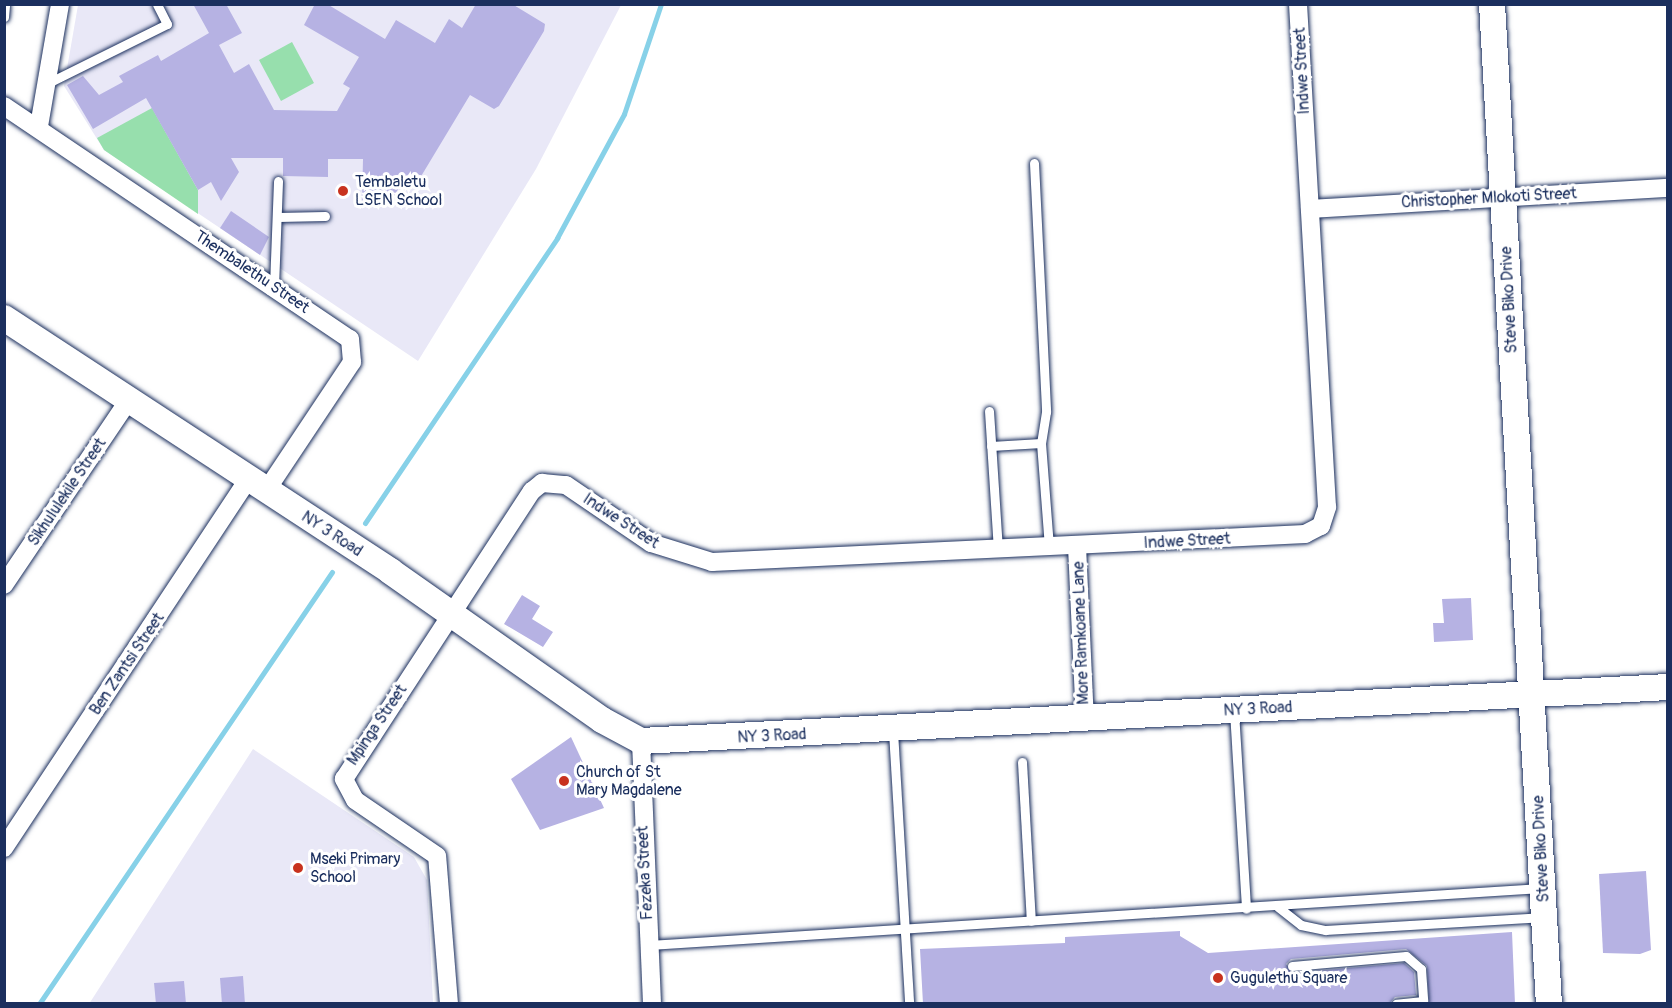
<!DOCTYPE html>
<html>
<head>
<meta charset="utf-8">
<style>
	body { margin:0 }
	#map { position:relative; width:1672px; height:1008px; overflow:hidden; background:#fff; font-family:Pangolin,sans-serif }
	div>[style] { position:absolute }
	.built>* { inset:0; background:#e9e8f7 }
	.green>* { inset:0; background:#97dfad }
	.stream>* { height:5px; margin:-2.5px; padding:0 2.5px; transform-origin:2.5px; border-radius:2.5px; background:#87d1e8 }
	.building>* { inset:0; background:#b6b2e3 }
	.roads { filter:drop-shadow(0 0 2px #1b2f5e) drop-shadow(0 0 2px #1b2f5e) }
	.lane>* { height:9px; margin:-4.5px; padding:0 4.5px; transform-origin:4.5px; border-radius:4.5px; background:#fff }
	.street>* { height:18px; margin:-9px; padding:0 9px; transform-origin:9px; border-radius:9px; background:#fff }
	.secondary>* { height:26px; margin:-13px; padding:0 13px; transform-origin:13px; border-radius:13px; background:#fff }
	.dots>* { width:16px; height:16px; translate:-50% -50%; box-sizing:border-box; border:3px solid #fff; border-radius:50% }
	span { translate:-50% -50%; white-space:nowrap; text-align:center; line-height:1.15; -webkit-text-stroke:6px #fff; paint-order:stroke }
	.street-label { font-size:16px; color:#1b2f5e }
	.poi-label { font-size:16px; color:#1b2f5e }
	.left { translate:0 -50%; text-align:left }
	.frame { position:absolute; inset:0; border:6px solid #1b2f5e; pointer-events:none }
</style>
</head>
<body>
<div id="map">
	<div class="built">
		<i style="clip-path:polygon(78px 5px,621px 5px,536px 169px,418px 361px,104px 150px,64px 86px)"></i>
		<i style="clip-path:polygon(253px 749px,414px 857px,427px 880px,433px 1003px,89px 1004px)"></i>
	</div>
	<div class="green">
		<i style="clip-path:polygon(292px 42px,314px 83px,281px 101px,259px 60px)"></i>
		<i style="clip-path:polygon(152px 108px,198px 190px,198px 214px,104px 150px,97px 138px)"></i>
	</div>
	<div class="stream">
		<i style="left:365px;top:523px;width:344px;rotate:-56deg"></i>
		<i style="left:557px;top:238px;width:141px;rotate:-61.6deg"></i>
		<i style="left:624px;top:114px;width:116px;rotate:-71.4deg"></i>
		<i style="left:39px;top:1004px;width:522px;rotate:-55.85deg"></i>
	</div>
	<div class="building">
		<i style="clip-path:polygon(193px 4px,226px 4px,242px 33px,219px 45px,234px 73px,249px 64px,274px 110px,337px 111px,350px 88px,343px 84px,359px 57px,304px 25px,315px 4px,327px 4px,385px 39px,396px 20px,435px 43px,449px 19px,462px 28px,476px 4px,512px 4px,545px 24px,544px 31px,499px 106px,494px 109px,470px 95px,417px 183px,406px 176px,389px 204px,362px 203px,363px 159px,328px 159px,328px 177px,283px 176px,283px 158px,231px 158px,239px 172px,221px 201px,211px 182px,198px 190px,146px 98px,93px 129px,67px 85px,83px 76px,99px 95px,123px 82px,119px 76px,158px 55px,161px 61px,209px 33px)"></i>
		<i style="clip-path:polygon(231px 211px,269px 237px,260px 255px,220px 228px)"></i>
		<i style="clip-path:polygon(522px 595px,540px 606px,532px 619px,553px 632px,543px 647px,504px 624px)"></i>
		<i style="clip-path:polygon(1471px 598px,1473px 640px,1434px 642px,1433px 623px,1444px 623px,1442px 599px)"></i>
		<i style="clip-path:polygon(571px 737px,604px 808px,540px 830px,511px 779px)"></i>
		<i style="clip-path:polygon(1646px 871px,1651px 950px,1640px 954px,1603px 953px,1599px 874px)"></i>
		<i style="clip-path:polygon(1180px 931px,1180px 936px,1208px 953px,1512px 932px,1515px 1004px,1429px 1004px,1427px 966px,1406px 949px,1291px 959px,1286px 964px,1293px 973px,1404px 963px,1414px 972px,1416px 995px,1395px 997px,1389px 1004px,923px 1004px,920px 949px,1065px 943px,1065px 937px)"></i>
		<i style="clip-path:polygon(243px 976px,245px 1004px,222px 1004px,220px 978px)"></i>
		<i style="clip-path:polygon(184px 981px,186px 1004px,156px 1004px,154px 983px)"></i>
	</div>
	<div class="roads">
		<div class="lane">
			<i style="left:4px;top:17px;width:12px;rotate:-85deg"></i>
			<i style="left:46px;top:84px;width:135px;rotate:-26.4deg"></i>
			<i style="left:167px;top:24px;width:22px;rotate:-117deg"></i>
			<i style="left:1034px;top:163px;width:249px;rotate:87.2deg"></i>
			<i style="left:1046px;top:412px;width:31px;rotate:99deg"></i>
			<i style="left:278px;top:217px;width:47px;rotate:-1.2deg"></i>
			<i style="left:274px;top:286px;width:105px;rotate:-87.8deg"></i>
			<i style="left:989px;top:411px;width:139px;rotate:86.3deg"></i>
			<i style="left:991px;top:446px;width:50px;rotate:-3.4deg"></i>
			<i style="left:1041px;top:443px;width:105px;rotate:85.6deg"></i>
			<i style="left:1234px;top:711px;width:198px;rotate:86.5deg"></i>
			<i style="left:893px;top:731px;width:273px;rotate:86.6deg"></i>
			<i style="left:1022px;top:762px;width:159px;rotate:86.8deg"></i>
			<i style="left:1278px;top:907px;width:29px;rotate:38deg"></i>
			<i style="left:1301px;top:925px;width:25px;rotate:12deg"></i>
			<i style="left:1325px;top:930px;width:216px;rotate:-3.4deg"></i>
			<i style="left:649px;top:945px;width:894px;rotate:-3.66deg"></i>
			<i style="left:1292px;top:966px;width:114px;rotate:-5deg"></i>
			<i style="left:1406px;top:956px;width:20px;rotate:41deg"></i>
			<i style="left:1421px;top:969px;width:32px;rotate:86deg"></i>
			<i style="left:1423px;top:1001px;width:27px;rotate:174deg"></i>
		</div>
		<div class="street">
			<i style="left:4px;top:106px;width:417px;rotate:34deg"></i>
			<i style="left:350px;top:339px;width:23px;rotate:85deg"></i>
			<i style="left:352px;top:362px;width:155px;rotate:123.7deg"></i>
			<i style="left:39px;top:126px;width:124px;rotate:-80.2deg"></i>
			<i style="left:1310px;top:209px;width:359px;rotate:-3.4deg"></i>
			<i style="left:1077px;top:546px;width:173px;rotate:87.4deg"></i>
			<i style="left:4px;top:585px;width:223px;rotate:-56deg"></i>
			<i style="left:641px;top:741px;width:263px;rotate:87.6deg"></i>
			<i style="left:4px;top:848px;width:442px;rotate:-56.5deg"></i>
			<i style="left:449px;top:1004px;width:148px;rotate:-94.6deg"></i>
			<i style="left:437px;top:856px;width:99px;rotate:-145.7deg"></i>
			<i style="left:355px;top:800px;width:24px;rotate:-118deg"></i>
			<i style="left:344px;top:779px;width:344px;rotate:-56.9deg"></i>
			<i style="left:532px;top:491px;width:13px;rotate:-39deg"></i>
			<i style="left:542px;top:483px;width:24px;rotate:5deg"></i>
			<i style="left:566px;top:485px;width:103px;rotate:34.3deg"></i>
			<i style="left:651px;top:543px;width:64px;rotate:17.3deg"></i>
			<i style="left:712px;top:562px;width:594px;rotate:-2.7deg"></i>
			<i style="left:1305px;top:534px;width:18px;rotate:-27deg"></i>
			<i style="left:1321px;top:526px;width:20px;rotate:-72deg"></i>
			<i style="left:1327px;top:507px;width:504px;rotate:-93.3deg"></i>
		</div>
		<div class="secondary">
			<i style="left:1492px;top:4px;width:1002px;rotate:86.74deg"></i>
			<i style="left:4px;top:318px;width:462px;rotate:33.2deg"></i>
			<i style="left:390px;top:571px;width:259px;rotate:35.1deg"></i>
			<i style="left:602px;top:720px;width:44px;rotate:28.3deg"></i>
			<i style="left:641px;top:741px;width:1028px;rotate:-3.01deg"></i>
		</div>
	</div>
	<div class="dots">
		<i style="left:343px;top:191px;background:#c8321e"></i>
		<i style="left:564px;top:781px;background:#c8321e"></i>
		<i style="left:298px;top:868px;background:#c8321e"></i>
		<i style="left:1218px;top:978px;background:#c8321e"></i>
	</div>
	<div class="street-label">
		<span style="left:1302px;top:71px;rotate:-93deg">Indwe Street</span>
		<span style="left:1489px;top:198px;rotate:-3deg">Christopher Mlokoti Street</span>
		<span style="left:252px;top:272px;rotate:34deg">Thembalethu Street</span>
		<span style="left:1509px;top:300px;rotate:-93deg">Steve Biko Drive</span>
		<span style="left:67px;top:492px;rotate:-56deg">Sikhululekile Street</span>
		<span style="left:621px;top:521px;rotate:33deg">Indwe Street</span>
		<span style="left:332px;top:534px;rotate:33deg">NY 3 Road</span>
		<span style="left:1187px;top:541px;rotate:-3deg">Indwe Street</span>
		<span style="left:1081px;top:633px;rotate:-92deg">More Ramkoane Lane</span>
		<span style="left:127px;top:664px;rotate:-56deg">Ben Zantsi Street</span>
		<span style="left:1258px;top:709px;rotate:-3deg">NY 3 Road</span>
		<span style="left:377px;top:725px;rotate:-56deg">Mpinga Street</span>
		<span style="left:772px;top:736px;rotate:-3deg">NY 3 Road</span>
		<span style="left:1541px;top:849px;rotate:-93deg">Steve Biko Drive</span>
		<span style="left:645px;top:873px;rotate:-93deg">Fezeka Street</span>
	</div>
	<div class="poi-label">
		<span class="left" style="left:355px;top:191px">Tembaletu<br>LSEN School</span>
		<span class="left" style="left:576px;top:781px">Church of St<br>Mary Magdalene</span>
		<span class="left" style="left:310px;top:868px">Mseki Primary<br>School</span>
		<span class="left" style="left:1230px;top:978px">Gugulethu Square</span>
	</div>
	<div class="frame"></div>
</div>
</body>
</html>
